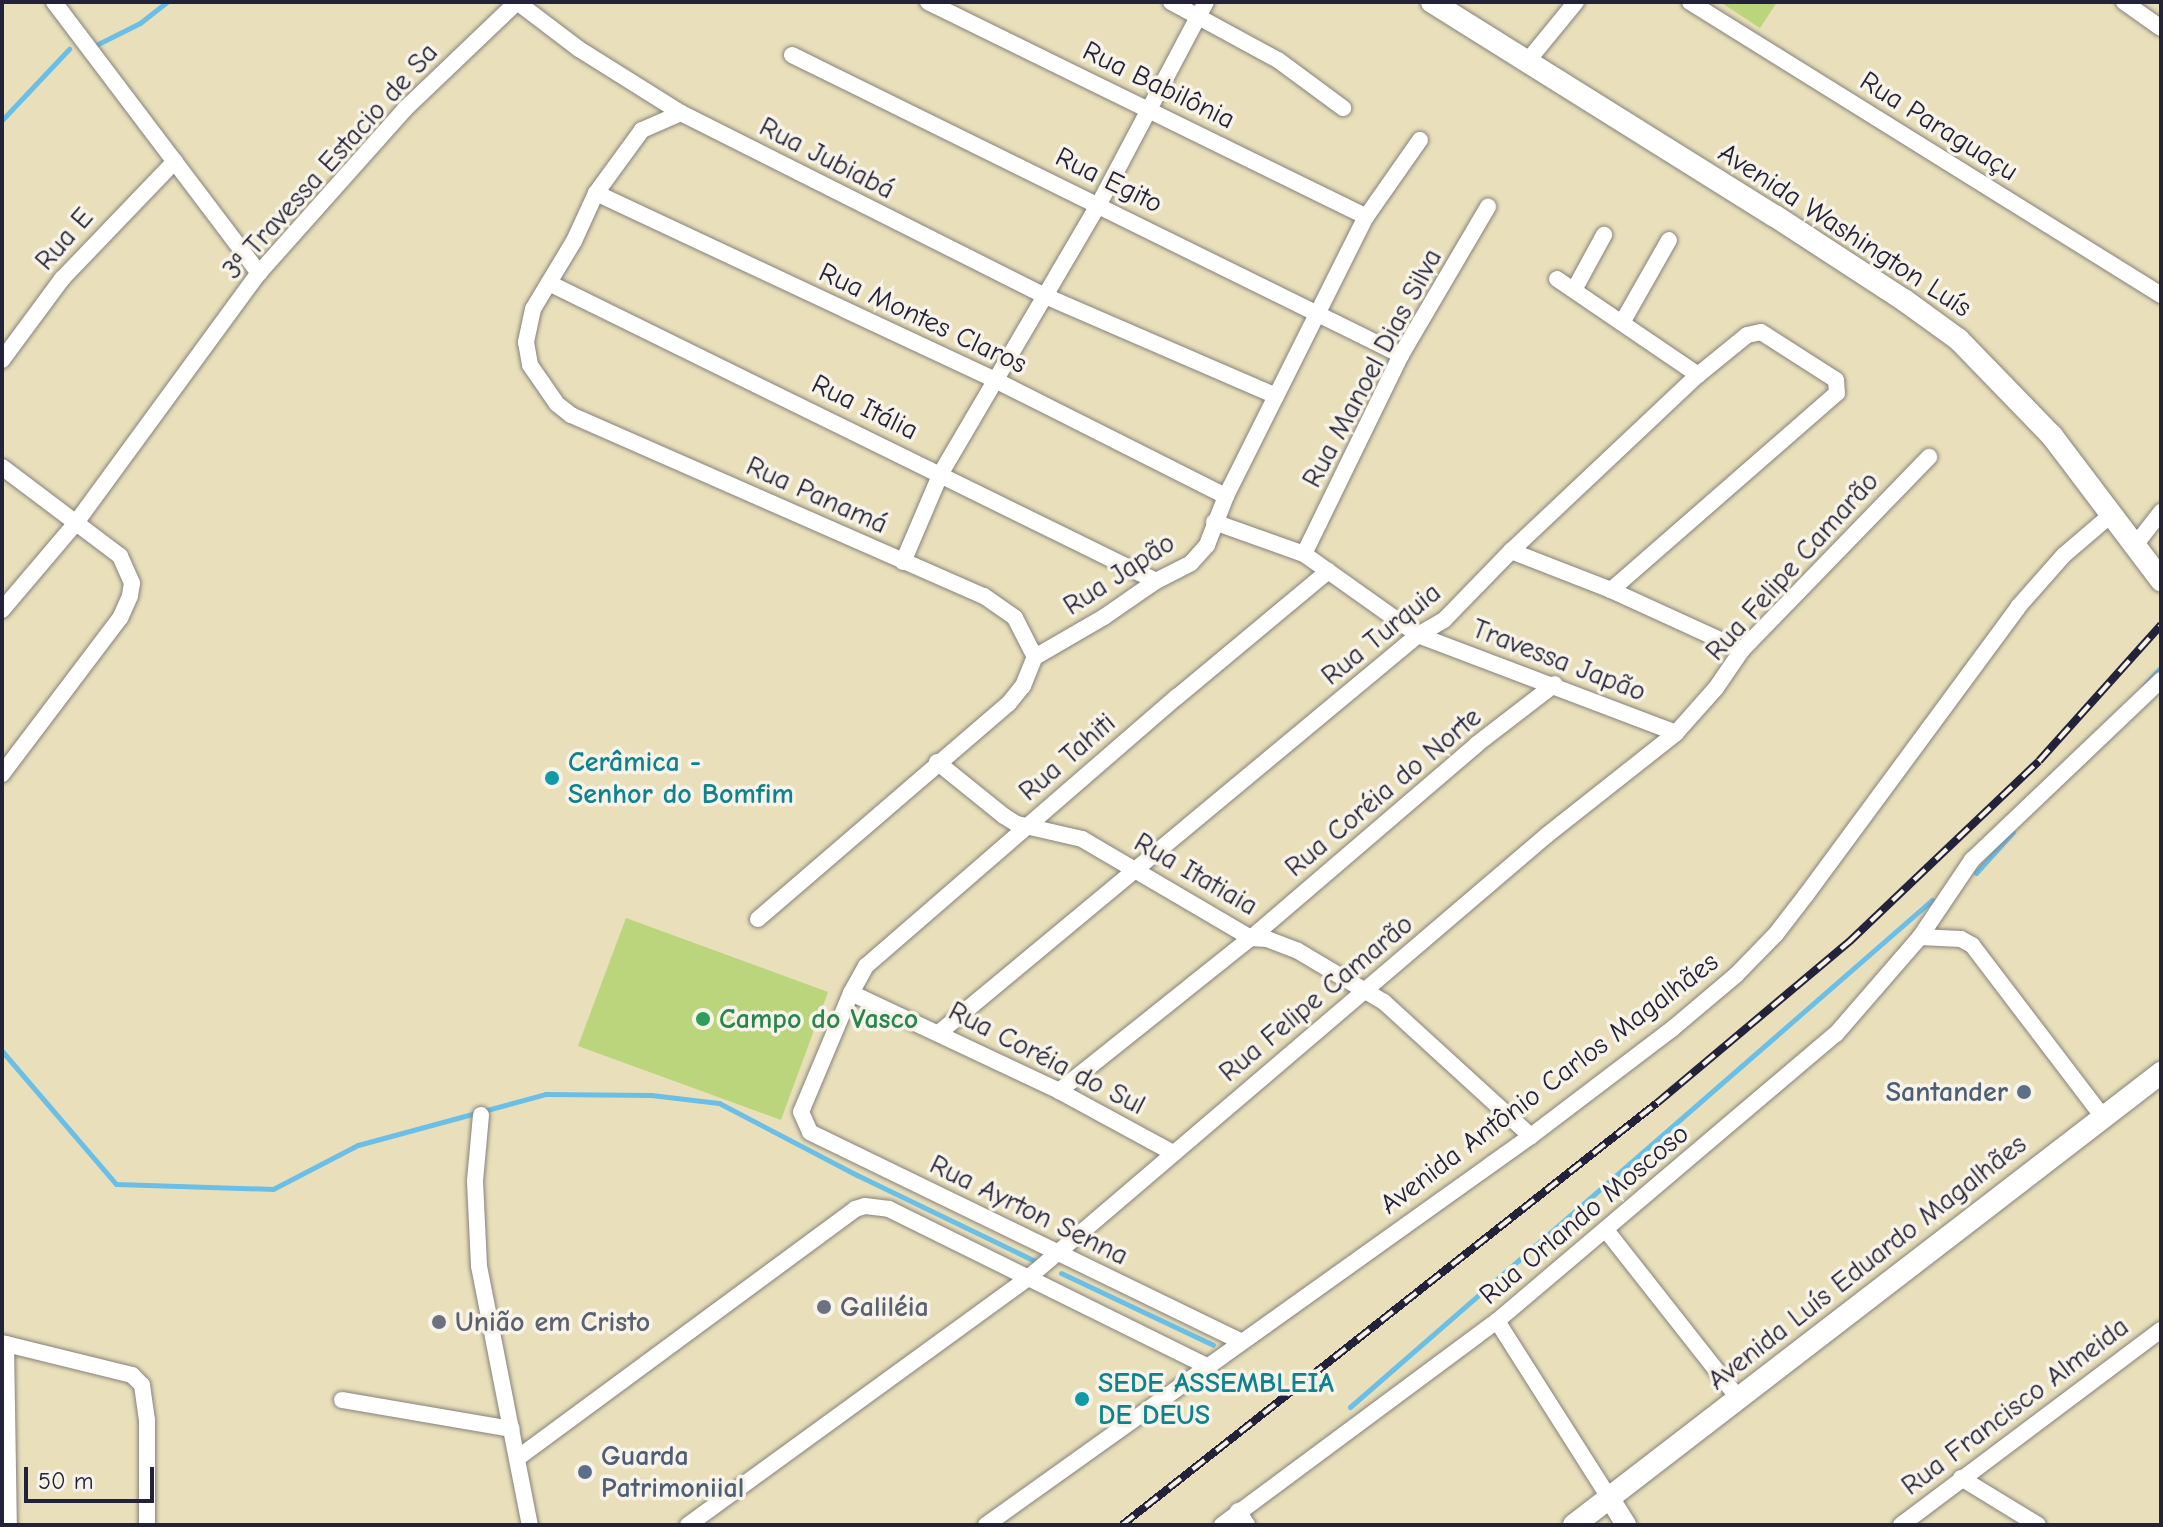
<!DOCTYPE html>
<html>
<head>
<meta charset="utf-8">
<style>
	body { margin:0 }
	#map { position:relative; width:2163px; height:1527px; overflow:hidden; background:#e9e0bb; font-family:"Comic Neue",sans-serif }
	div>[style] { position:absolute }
	.green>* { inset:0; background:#bad57b }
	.stream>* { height:5px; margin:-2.5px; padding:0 2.5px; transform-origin:2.5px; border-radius:2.5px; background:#6bbfe7 }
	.roads { filter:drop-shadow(0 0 2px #86817b) drop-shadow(0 0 2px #86817b) }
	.minor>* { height:16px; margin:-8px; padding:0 8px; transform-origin:8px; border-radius:8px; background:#fff }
	.tertiary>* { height:20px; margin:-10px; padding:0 10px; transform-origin:10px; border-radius:10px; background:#fff }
	.secondary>* { height:22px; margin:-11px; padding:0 11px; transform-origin:11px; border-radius:11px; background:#fff }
	.rail>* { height:8px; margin-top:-4px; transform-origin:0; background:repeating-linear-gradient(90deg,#f7f3e8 0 15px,#22223b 0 30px); box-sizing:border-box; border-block:2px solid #22223b }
	.dots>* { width:22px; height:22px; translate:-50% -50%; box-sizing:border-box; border:4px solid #f7f3e8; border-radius:50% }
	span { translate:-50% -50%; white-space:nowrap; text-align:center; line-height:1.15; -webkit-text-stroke:7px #f7f3e8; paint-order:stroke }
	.street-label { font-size:28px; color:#22223b }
	.culture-label { font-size:28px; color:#0d838f; font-weight:700 }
	.left { translate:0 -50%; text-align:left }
	.leisure-label { font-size:28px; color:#27864d; font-weight:700 }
	.service-label { font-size:28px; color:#4e5e75; font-weight:700 }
	.right { translate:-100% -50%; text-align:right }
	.worship-label { font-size:28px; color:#5b616d; font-weight:700 }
	.frame { position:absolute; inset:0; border:4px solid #22223b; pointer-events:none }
	.scale { position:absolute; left:24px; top:1467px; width:130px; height:36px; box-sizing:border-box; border:4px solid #22223b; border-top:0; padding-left:10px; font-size:24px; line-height:28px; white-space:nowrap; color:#22223b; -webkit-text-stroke:6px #f7f3e8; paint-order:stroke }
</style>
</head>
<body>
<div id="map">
	<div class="green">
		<i style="clip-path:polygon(1720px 2px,1777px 2px,1760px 28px)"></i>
		<i style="clip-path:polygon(626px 918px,828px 992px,781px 1120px,578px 1046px)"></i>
	</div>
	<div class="stream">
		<i style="left:98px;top:44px;width:47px;rotate:-26.6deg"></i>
		<i style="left:140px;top:23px;width:34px;rotate:-38deg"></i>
		<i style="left:2px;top:120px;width:98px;rotate:-46.7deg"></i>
		<i style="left:2145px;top:685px;width:24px;rotate:-48deg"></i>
		<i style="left:1976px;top:873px;width:55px;rotate:-47.9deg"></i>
		<i style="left:2px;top:1051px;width:175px;rotate:49.4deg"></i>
		<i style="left:116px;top:1184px;width:157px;rotate:1.8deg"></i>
		<i style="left:273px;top:1189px;width:96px;rotate:-27.4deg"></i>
		<i style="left:358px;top:1145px;width:195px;rotate:-15.2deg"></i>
		<i style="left:546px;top:1094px;width:105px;rotate:0.5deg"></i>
		<i style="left:651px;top:1095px;width:68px;rotate:6.7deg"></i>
		<i style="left:719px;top:1103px;width:156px;rotate:27.6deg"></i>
		<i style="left:857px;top:1175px;width:200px;rotate:25.8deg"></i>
		<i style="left:1061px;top:1273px;width:168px;rotate:25.3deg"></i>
		<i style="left:1350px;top:1407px;width:772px;rotate:-41.06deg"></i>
	</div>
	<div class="roads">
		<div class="minor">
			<i style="left:54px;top:2px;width:340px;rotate:52.9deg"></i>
			<i style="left:517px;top:2px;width:78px;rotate:37.2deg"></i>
			<i style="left:579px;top:49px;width:120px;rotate:32.1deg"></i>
			<i style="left:681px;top:113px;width:405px;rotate:26.7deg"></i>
			<i style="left:1043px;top:295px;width:254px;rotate:23.4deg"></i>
			<i style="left:928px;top:2px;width:488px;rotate:26.1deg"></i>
			<i style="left:1171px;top:2px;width:122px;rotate:28.5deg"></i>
			<i style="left:1278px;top:60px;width:81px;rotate:36.4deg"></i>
			<i style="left:1690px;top:2px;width:555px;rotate:31.88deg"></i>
			<i style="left:2124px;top:2px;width:45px;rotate:35.1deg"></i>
			<i style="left:792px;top:55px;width:679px;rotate:26.23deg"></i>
			<i style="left:1526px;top:63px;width:79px;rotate:-50.7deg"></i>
			<i style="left:681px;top:113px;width:43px;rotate:156.4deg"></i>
			<i style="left:642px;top:130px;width:78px;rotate:126.1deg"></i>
			<i style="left:596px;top:193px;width:53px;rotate:114.6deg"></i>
			<i style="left:574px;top:241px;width:79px;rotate:121.1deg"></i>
			<i style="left:533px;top:309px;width:34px;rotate:102deg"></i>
			<i style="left:526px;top:342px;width:23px;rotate:80deg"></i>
			<i style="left:530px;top:365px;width:47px;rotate:55.3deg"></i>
			<i style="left:557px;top:404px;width:18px;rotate:38deg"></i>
			<i style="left:571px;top:415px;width:451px;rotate:23.7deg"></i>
			<i style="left:984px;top:596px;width:38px;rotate:35deg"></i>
			<i style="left:1015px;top:618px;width:44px;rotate:62.9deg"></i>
			<i style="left:596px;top:193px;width:438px;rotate:25.1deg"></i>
			<i style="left:993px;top:379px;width:261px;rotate:26.7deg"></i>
			<i style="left:1557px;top:279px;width:171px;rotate:34.2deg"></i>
			<i style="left:551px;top:284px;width:674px;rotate:26.15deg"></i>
			<i style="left:1574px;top:290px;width:63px;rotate:-61.4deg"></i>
			<i style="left:1623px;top:321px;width:93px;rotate:-60.4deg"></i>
			<i style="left:2px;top:360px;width:101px;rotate:-53.5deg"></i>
			<i style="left:62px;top:279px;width:163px;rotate:-46.2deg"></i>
			<i style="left:2px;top:467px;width:148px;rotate:37deg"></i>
			<i style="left:120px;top:556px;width:30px;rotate:66deg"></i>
			<i style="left:132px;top:583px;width:13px;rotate:99deg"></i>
			<i style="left:130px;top:596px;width:24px;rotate:114deg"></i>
			<i style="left:120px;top:618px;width:196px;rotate:127.1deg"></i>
			<i style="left:1214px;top:522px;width:96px;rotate:19.6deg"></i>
			<i style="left:1304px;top:554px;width:140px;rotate:35.4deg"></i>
			<i style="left:1418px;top:635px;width:276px;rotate:20.8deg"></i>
			<i style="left:2136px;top:544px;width:41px;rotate:-52deg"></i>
			<i style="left:1511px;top:551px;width:107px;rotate:21.3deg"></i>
			<i style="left:1611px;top:590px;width:144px;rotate:24.6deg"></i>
			<i style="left:1304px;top:554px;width:221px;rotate:-64deg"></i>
			<i style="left:1401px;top:355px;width:172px;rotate:-59.6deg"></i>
			<i style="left:903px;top:562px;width:97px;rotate:-66.9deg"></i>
			<i style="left:941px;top:473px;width:312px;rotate:-59.6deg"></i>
			<i style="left:1099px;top:204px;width:229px;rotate:-62.1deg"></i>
			<i style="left:2px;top:610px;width:113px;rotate:-49.7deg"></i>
			<i style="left:75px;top:524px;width:311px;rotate:-53.8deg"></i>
			<i style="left:259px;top:273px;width:220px;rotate:-48.3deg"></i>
			<i style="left:405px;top:109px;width:155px;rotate:-43.7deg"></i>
			<i style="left:937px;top:762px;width:86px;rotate:38.9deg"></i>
			<i style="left:1004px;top:816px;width:15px;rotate:32deg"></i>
			<i style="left:1017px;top:824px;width:67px;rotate:13deg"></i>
			<i style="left:1082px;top:839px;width:196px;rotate:30.4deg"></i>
			<i style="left:1251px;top:938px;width:16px;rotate:4deg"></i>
			<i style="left:1267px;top:939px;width:33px;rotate:21deg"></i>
			<i style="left:1298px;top:951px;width:100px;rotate:30.7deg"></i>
			<i style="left:1384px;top:1002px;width:199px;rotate:42.4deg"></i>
			<i style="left:758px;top:919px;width:331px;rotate:-40.7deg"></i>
			<i style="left:1009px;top:703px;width:22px;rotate:-51deg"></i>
			<i style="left:1023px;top:686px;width:31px;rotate:-68deg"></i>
			<i style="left:1035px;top:657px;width:80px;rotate:-30.1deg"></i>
			<i style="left:1104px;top:617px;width:63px;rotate:-34.7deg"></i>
			<i style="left:1156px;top:581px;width:39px;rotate:-27deg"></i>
			<i style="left:1191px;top:563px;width:24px;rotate:-48deg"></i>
			<i style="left:1207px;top:545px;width:53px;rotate:-68.8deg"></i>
			<i style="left:1226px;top:496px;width:312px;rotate:-63.4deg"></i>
			<i style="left:1366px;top:217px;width:94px;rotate:-55deg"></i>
			<i style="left:1920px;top:937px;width:41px;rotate:2.8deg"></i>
			<i style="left:1961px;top:939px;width:13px;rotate:29deg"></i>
			<i style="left:1972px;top:945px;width:216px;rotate:52.7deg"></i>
			<i style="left:851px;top:993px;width:230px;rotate:25.2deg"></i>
			<i style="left:1059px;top:1091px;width:130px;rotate:28.5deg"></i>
			<i style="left:940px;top:1032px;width:621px;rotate:-39.71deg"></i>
			<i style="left:1418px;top:635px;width:30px;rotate:-30deg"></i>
			<i style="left:1444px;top:620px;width:96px;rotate:-45.8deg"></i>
			<i style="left:1511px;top:551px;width:257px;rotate:-43.3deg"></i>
			<i style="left:1698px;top:375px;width:63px;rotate:-39.2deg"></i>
			<i style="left:1747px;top:335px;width:14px;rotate:-12deg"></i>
			<i style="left:1761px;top:332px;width:89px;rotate:32.6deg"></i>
			<i style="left:1836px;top:380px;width:13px;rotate:86deg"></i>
			<i style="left:1837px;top:393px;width:300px;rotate:138.9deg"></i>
			<i style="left:1059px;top:1091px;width:246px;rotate:-38.6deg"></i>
			<i style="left:1251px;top:938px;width:298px;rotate:-40.6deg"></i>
			<i style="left:1477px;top:744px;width:98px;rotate:-37.6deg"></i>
			<i style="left:481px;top:1115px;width:66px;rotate:95.2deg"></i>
			<i style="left:475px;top:1181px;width:85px;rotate:87.3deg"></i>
			<i style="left:479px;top:1266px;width:264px;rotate:78.9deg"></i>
			<i style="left:1606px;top:1230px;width:215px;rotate:51.8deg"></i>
			<i style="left:1497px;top:1321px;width:211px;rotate:57.6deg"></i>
			<i style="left:1240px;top:1341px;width:478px;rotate:-154.1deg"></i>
			<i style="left:810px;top:1132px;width:22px;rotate:-114deg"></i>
			<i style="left:801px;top:1112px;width:129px;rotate:-67.2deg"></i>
			<i style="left:851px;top:993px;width:31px;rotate:-61deg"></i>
			<i style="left:866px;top:966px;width:411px;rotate:-40.9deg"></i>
			<i style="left:1177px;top:697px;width:197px;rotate:-39.8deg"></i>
			<i style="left:2px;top:1343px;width:134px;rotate:13.8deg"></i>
			<i style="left:132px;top:1375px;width:14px;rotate:45deg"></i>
			<i style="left:142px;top:1385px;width:35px;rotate:82deg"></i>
			<i style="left:147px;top:1420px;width:105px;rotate:90deg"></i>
			<i style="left:6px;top:1344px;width:181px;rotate:89.1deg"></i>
			<i style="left:342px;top:1400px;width:172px;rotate:9.7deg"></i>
			<i style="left:519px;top:1457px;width:418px;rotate:-36.4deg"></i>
			<i style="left:855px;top:1209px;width:10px;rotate:-17deg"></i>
			<i style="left:865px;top:1206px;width:24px;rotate:7deg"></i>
			<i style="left:889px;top:1209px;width:354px;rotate:26.3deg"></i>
			<i style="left:1961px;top:1478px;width:90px;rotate:31.4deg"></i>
			<i style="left:1238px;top:1511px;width:17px;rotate:57deg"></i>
			<i style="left:688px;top:1525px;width:420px;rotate:-36deg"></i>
			<i style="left:1028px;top:1278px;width:682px;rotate:-40.48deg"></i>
			<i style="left:1547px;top:835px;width:164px;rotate:-38.3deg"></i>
			<i style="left:1676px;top:733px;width:60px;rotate:-48.4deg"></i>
			<i style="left:1716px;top:688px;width:46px;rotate:-55.6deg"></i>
			<i style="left:1742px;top:650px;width:269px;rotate:-45.9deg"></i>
			<i style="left:986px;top:1525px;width:670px;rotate:-35.52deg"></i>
			<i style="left:1531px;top:1136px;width:177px;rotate:-37.2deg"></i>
			<i style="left:1672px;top:1029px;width:84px;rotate:-40.2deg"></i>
			<i style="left:1736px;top:975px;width:57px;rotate:-45.7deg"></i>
			<i style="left:1776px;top:934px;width:49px;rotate:-52.4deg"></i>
			<i style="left:1806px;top:895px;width:358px;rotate:-53.6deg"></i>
			<i style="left:2018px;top:607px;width:69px;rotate:-48.5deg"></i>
			<i style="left:2064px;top:555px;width:65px;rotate:-40.6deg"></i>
			<i style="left:1222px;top:1525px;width:342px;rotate:-36.6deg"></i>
			<i style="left:1497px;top:1321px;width:444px;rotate:-40.3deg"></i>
			<i style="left:1836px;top:1034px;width:128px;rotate:-49.1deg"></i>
			<i style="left:1920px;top:937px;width:93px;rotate:-56deg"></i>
			<i style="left:1972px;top:860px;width:261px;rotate:-43.6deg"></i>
			<i style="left:1901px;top:1525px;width:325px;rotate:-36.9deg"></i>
		</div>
		<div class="tertiary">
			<i style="left:1610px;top:1499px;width:31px;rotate:58deg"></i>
		</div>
		<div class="secondary">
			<i style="left:1432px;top:2px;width:404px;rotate:32deg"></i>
			<i style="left:1775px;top:216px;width:154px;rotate:33.1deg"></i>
			<i style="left:1904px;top:300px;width:68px;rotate:36deg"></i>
			<i style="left:1959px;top:340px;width:134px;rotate:45.9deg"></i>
			<i style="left:2052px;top:436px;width:181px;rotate:52.9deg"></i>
			<i style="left:1574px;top:1525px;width:741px;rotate:-37.6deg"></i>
		</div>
	</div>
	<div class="rail">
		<i style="left:1122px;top:1525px;width:681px;rotate:-38.27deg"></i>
		<i style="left:1657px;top:1103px;width:251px;rotate:-40deg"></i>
		<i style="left:1849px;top:942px;width:262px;rotate:-43.6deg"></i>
		<i style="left:2039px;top:761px;width:183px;rotate:-48.1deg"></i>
	</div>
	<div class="dots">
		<i style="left:552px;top:778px;background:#0f9aa8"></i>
		<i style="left:703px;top:1019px;background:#2e9e5b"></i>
		<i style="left:2024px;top:1092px;background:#5c6f8a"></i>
		<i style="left:824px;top:1307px;background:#6b7280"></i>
		<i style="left:439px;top:1322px;background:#6b7280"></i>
		<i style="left:1082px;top:1399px;background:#0f9aa8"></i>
		<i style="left:585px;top:1472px;background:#5c6f8a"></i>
	</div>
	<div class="street-label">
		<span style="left:1159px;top:85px;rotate:26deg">Rua Babilônia</span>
		<span style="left:1939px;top:126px;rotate:32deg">Rua Paraguaçu</span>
		<span style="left:827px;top:158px;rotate:27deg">Rua Jubiabá</span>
		<span style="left:330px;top:161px;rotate:-48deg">3ª Travessa Estacio de Sa</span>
		<span style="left:1109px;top:180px;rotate:26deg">Rua Egito</span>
		<span style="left:1845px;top:230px;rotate:33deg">Avenida Washington Luís</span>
		<span style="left:64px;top:239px;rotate:-49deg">Rua E</span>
		<span style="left:923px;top:318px;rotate:25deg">Rua Montes Claros</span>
		<span style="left:1372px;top:368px;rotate:-62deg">Rua Manoel Dias Silva</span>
		<span style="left:865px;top:407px;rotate:26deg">Rua Itália</span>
		<span style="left:817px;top:495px;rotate:24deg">Rua Panamá</span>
		<span style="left:1792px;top:566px;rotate:-48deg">Rua Felipe Camarão</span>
		<span style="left:1119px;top:574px;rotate:-33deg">Rua Japão</span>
		<span style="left:1381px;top:634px;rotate:-39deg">Rua Turquia</span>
		<span style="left:1559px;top:660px;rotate:21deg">Travessa Japão</span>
		<span style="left:1067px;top:757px;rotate:-41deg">Rua Tahiti</span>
		<span style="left:1383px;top:792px;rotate:-40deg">Rua Coréia do Norte</span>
		<span style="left:1196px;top:874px;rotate:30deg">Rua Itatiaia</span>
		<span style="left:1316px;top:998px;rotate:-40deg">Rua Felipe Camarão</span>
		<span style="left:1047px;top:1058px;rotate:27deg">Rua Coréia do Sul</span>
		<span style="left:1549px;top:1083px;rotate:-37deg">Avenida Antônio Carlos Magalhães</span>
		<span style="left:1029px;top:1210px;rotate:26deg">Rua Ayrton Senna</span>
		<span style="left:1584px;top:1214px;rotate:-40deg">Rua Orlando Moscoso</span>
		<span style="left:1867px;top:1262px;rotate:-38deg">Avenida Luís Eduardo Magalhães</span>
		<span style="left:2015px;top:1406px;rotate:-37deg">Rua Francisco Almeida</span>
	</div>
	<div class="culture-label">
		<span class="left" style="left:568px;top:778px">Cerâmica -<br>Senhor do Bomfim</span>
		<span class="left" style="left:1098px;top:1399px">SEDE ASSEMBLEIA<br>DE DEUS</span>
	</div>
	<div class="leisure-label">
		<span class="left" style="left:719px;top:1019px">Campo do Vasco</span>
	</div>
	<div class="service-label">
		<span class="right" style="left:2008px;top:1092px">Santander</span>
		<span class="left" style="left:601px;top:1472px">Guarda<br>Patrimoniial</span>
	</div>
	<div class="worship-label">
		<span class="left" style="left:840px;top:1307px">Galiléia</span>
		<span class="left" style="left:455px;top:1322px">União em Cristo</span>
	</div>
	<div class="frame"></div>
	<div class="scale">50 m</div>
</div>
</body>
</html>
